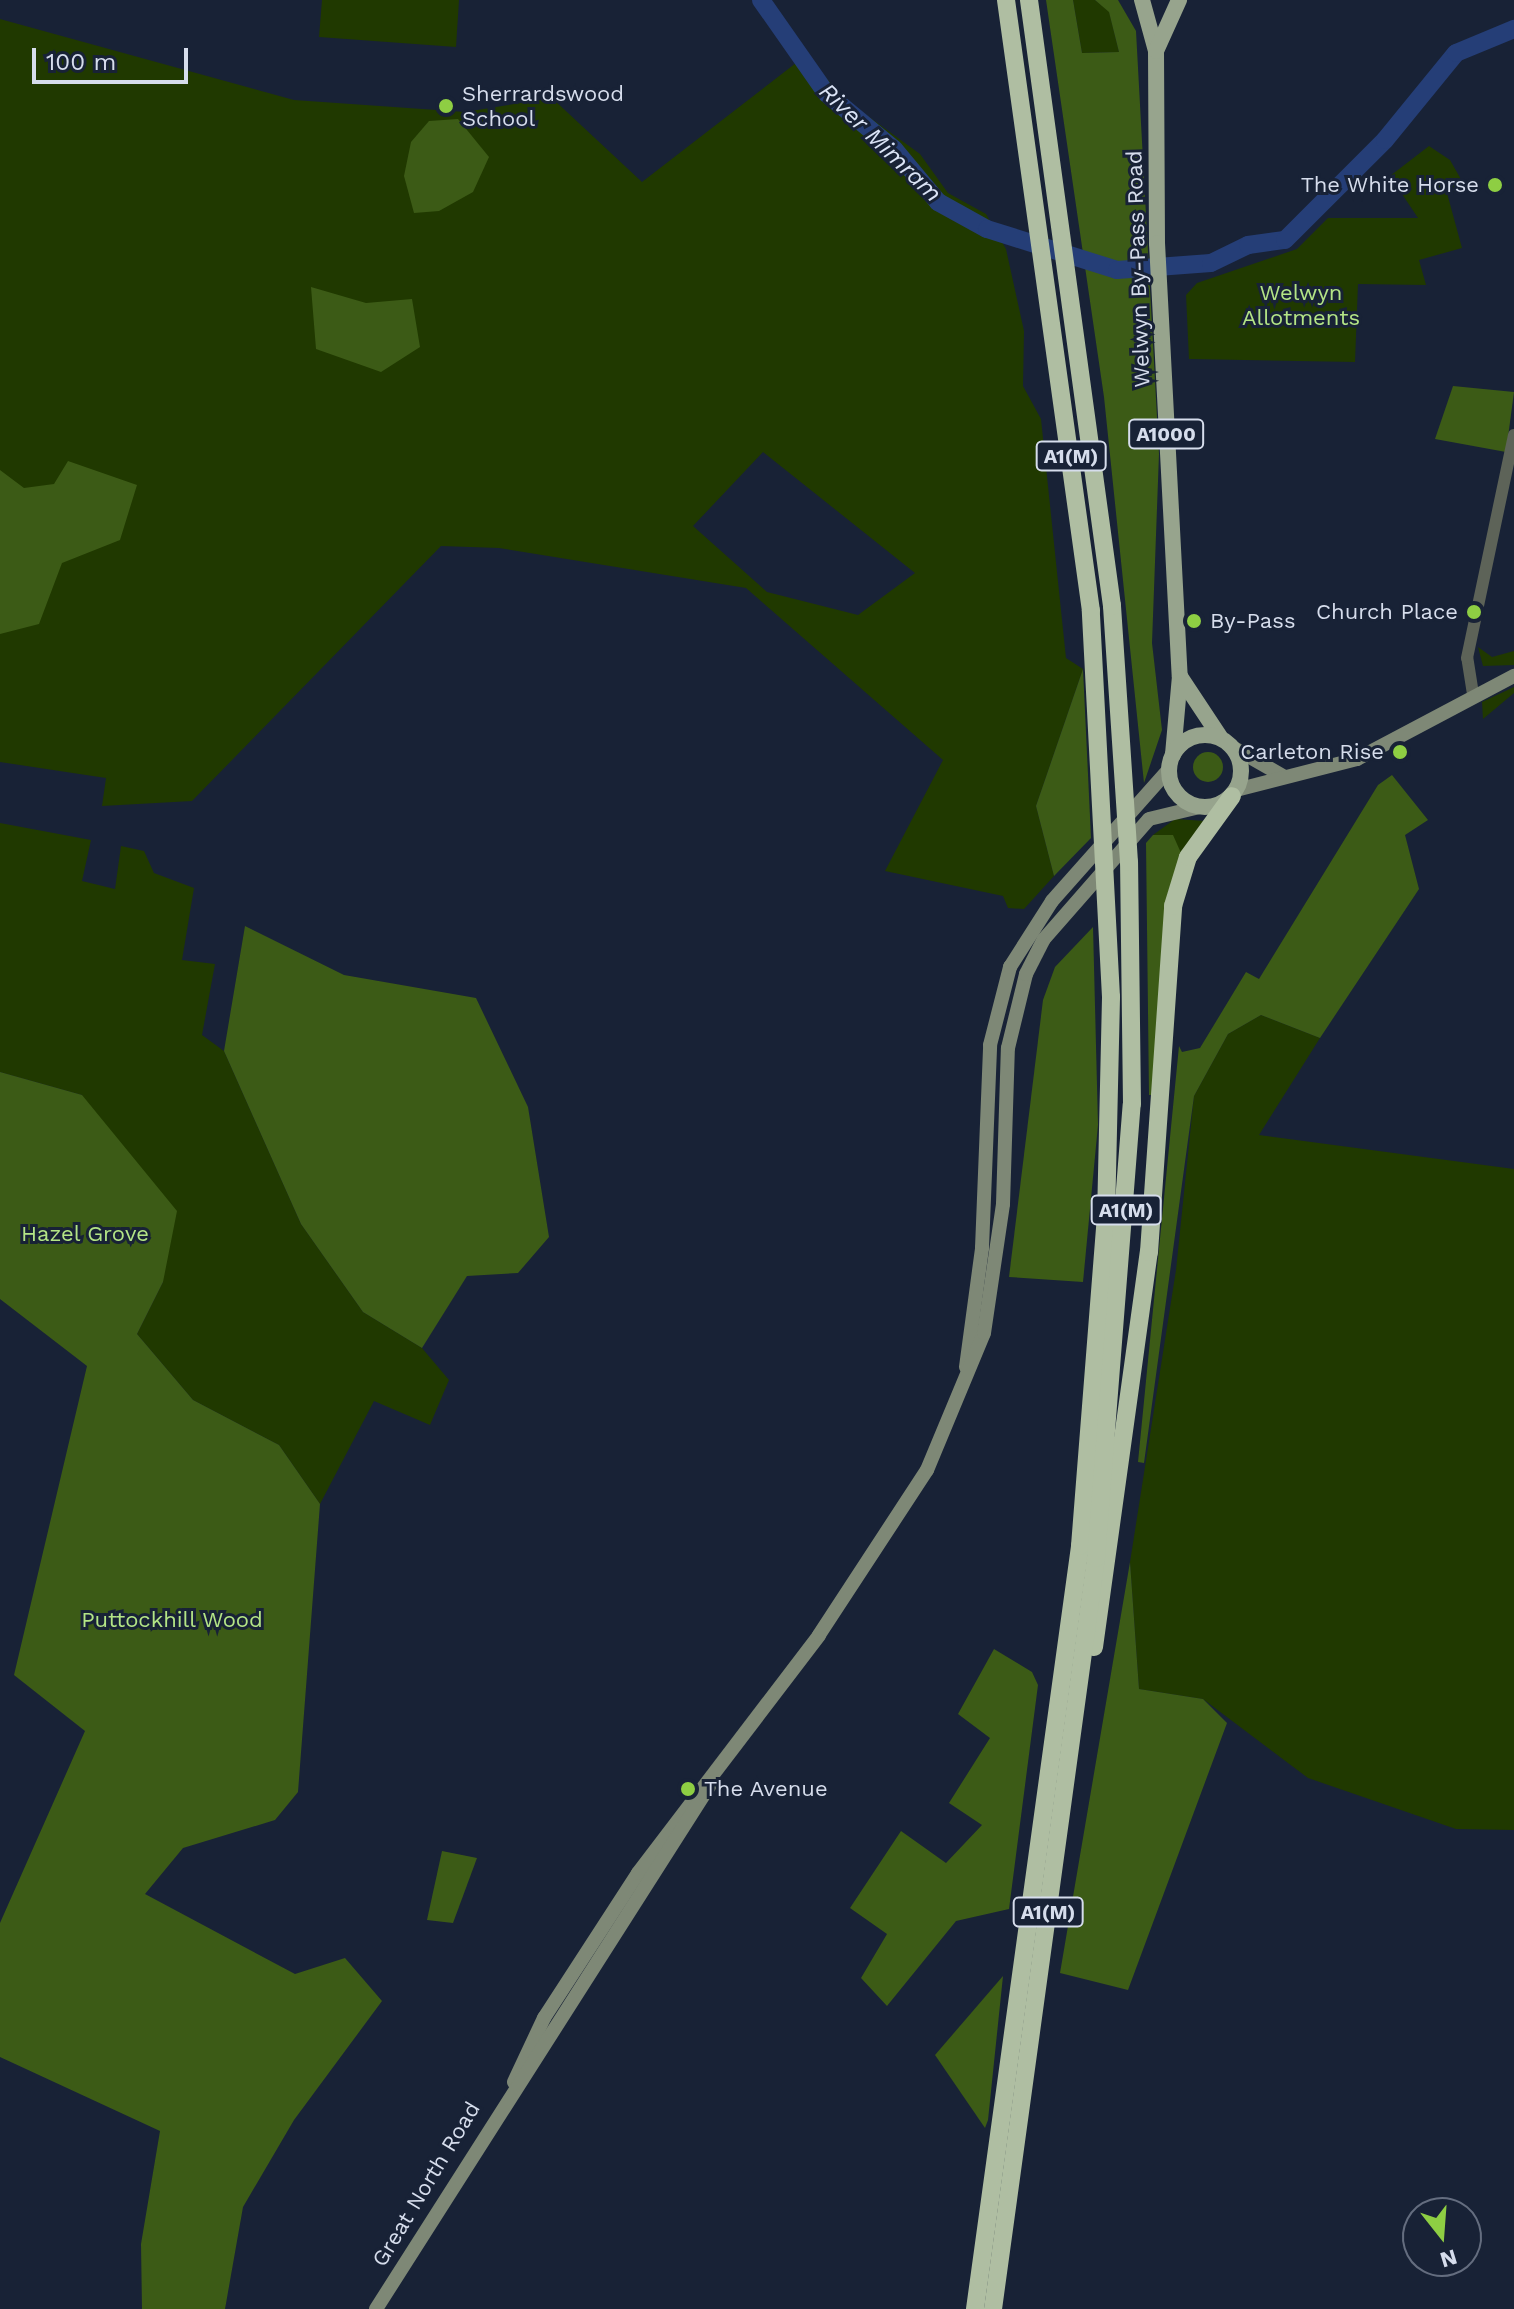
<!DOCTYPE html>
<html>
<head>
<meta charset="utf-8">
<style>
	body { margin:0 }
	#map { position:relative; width:1514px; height:2309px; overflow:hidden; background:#182236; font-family:"Work Sans",sans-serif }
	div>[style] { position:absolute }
	.green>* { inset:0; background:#203900 }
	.forest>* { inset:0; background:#3c5b16 }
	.round { border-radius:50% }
	.river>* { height:18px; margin:-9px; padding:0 9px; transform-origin:9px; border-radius:9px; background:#253e77 }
	.tertiary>* { height:12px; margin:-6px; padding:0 6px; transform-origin:6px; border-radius:6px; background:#5d6358 }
	.secondary>* { height:14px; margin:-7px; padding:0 7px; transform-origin:7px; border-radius:7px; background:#7e8876 }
	.primary>* { height:16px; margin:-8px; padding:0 8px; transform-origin:8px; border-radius:8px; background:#97a48d }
	.primary>.ring { margin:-8px; padding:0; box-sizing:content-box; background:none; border:16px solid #97a48d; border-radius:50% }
	.motorway>* { height:18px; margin:-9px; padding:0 9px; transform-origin:9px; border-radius:9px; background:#afbea2 }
	.dots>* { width:22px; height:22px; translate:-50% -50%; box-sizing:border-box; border:4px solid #182236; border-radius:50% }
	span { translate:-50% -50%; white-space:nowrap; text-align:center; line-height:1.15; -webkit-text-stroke:6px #182236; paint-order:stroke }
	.shield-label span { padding:2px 6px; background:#182236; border:2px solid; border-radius:6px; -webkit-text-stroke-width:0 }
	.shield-label { font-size:20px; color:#d6ddec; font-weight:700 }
	.poi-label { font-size:22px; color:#d6ddec }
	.left { translate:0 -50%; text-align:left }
	.right { translate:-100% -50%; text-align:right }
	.street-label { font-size:22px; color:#d6ddec }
	.park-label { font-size:22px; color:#b4e586 }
	.water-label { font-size:24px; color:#dbe4f6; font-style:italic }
	.north { position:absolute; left:1402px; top:2197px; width:80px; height:80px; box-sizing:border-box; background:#182236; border:2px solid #646d7f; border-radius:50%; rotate:163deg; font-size:22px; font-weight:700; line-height:32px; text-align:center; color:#d6ddec }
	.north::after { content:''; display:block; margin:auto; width:28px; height:36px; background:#8ece43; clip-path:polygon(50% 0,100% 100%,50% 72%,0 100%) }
	.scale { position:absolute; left:32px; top:48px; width:156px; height:36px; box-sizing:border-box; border:4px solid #d6ddec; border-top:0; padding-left:10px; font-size:24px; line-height:28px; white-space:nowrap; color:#d6ddec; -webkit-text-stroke:6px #182236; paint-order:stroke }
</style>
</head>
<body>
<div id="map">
	<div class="green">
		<i style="clip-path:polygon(322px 0,459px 0,456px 47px,319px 37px)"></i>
		<i style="clip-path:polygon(1073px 0,1095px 0,1109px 11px,1119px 52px,1082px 53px)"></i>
		<i style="clip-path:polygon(evenodd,0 19px,294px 100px,465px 112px,552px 98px,642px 182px,805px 56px,850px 103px,920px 154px,948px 193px,986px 214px,1006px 249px,1024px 331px,1023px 386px,1041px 419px,1066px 658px,1083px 669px,1036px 806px,1054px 876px,1024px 909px,1008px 908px,1003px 896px,885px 871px,943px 760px,746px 588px,499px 548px,441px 546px,192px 801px,102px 806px,106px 778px,0 762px,0 19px,763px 452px,915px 573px,858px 615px,767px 592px,693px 526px,763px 452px)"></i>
		<i style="clip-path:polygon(1429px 146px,1450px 160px,1466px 188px,1447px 193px,1462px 248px,1419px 260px,1426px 285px,1358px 284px,1355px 362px,1189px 359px,1186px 295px,1197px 283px,1297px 249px,1328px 218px,1418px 218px,1390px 176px)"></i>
		<i style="clip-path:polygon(1478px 647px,1492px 657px,1514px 651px,1514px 665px,1483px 666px)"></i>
		<i style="clip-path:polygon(1514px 687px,1514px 693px,1483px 719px,1482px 702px)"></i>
		<i style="clip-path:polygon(1175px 819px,1206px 821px,1184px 856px,1153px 835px)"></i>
		<i style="clip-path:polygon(0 823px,91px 840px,82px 881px,115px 889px,121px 846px,144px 851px,154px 873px,194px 888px,182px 960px,215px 964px,202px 1035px,224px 1051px,301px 1224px,363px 1312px,422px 1348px,449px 1380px,430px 1425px,374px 1401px,320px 1504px,279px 1445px,193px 1400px,137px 1334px,163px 1282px,82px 1095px,0 1072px)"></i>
		<i style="clip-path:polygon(1261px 1015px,1320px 1038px,1259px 1135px,1514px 1169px,1514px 1830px,1456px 1829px,1308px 1778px,1203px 1699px,1139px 1689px,1130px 1562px,1176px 1270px,1194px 1096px,1228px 1034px)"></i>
	</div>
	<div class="forest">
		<i style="clip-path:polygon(1046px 0,1073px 0,1082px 53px,1119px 52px,1109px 12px,1095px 0,1118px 0,1136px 31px,1159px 454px,1152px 643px,1162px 730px,1144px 783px,1104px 397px)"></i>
		<i style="clip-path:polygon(458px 119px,489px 157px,473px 192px,439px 211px,414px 213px,404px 176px,411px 142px,429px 121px)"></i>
		<i style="clip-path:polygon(311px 287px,366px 303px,412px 299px,420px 347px,381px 372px,316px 349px)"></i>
		<i style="clip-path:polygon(1453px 386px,1514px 392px,1506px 452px,1435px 439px)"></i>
		<i style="clip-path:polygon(68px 461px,137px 485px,120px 540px,62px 563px,39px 624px,0 634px,0 470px,24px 488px,54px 484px)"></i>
		<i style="clip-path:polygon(1083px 669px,1091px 838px,1054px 876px,1036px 806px)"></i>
		<i class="round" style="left:1193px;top:752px;width:30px;height:30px"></i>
		<i style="clip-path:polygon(1392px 775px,1428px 820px,1405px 835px,1419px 889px,1320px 1038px,1261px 1015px,1228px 1034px,1194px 1096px,1144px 1463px,1138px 1462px,1179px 1046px,1182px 1052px,1200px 1048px,1246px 972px,1259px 979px,1378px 785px)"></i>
		<i style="clip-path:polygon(1153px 835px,1173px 835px,1181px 853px,1167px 896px,1158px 1095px,1149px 1095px,1146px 843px)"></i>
		<i style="clip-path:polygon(245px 926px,344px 975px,476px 998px,528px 1107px,549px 1237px,518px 1273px,467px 1276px,422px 1348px,363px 1312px,301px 1224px,224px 1051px)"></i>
		<i style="clip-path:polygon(1093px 927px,1098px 1125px,1083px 1282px,1009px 1277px,1043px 1000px,1055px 967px)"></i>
		<i style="clip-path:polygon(0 1072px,82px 1095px,177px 1211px,163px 1282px,137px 1334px,193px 1400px,279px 1445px,320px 1504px,298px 1792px,275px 1820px,183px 1848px,145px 1894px,295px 1974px,345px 1958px,382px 2001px,294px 2120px,243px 2207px,225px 2309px,142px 2309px,141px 2244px,160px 2131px,0 2057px,0 1923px,85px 1731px,14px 1675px,87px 1366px,0 1299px)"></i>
		<i style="clip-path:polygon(1130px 1562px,1139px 1689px,1203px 1699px,1227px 1723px,1128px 1990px,1060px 1973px)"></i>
		<i style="clip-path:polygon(994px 1649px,1032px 1672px,1038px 1685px,1009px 1909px,956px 1921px,887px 2006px,861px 1978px,887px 1934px,850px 1908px,901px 1831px,946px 1863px,982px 1825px,949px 1803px,990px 1738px,958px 1714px)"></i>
		<i style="clip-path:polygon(442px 1851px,477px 1858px,453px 1923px,427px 1920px)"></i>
		<i style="clip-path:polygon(1003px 1976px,988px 2120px,985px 2128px,935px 2055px)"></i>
	</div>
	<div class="river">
		<i style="left:761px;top:0;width:113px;rotate:55deg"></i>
		<i style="left:826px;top:93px;width:88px;rotate:39.5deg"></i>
		<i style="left:894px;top:149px;width:69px;rotate:50.3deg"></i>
		<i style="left:938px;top:202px;width:56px;rotate:28.9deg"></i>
		<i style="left:987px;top:229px;width:136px;rotate:17.5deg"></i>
		<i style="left:1117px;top:270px;width:94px;rotate:-4.3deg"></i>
		<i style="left:1211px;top:263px;width:41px;rotate:-25.9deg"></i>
		<i style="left:1248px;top:245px;width:37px;rotate:-8deg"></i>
		<i style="left:1285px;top:240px;width:141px;rotate:-45deg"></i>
		<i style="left:1385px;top:140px;width:112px;rotate:-50.8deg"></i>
		<i style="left:1456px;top:53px;width:63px;rotate:-22.5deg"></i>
	</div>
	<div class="tertiary">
		<i style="left:1473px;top:694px;width:36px;rotate:-99deg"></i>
		<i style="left:1467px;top:658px;width:228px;rotate:-78.1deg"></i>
	</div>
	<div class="secondary">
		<i style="left:1234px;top:748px;width:56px;rotate:29.7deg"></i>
		<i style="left:1236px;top:790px;width:125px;rotate:-14.4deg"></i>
		<i style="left:1357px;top:759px;width:178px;rotate:-27.9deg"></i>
		<i style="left:966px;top:1367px;width:120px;rotate:-82.3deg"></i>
		<i style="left:982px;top:1248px;width:203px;rotate:-87.7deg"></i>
		<i style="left:990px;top:1045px;width:81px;rotate:-75.6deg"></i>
		<i style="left:1010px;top:967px;width:78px;rotate:-57.5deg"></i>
		<i style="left:1052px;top:901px;width:176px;rotate:-48.4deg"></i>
		<i style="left:514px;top:2082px;width:71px;rotate:-64.9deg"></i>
		<i style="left:544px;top:2018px;width:173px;rotate:-57deg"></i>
		<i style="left:638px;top:1873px;width:299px;rotate:-52.7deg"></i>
		<i style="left:819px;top:1635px;width:197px;rotate:-56.8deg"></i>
		<i style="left:927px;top:1470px;width:148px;rotate:-67.4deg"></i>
		<i style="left:984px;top:1333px;width:130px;rotate:-81.6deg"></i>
		<i style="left:1003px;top:1204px;width:156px;rotate:-88.2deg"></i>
		<i style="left:1008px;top:1048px;width:76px;rotate:-76.3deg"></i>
		<i style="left:1026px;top:974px;width:39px;rotate:-63deg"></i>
		<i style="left:1044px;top:939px;width:159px;rotate:-48.8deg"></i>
		<i style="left:1149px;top:819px;width:51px;rotate:-13.5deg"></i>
		<i style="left:376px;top:2309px;width:625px;rotate:-57.48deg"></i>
	</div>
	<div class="primary">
		<i style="left:1142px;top:0;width:53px;rotate:74.6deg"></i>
		<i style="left:1156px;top:51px;width:192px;rotate:89.7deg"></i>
		<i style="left:1157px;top:243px;width:434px;rotate:87deg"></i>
		<i style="left:1180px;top:676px;width:79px;rotate:95.1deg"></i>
		<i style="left:1156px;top:51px;width:56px;rotate:-65.7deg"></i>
		<i style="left:1181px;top:678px;width:71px;rotate:56.5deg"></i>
		<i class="ring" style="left:1169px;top:735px;width:56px;height:56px"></i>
	</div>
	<div class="motorway">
		<i style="left:1094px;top:1647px;width:399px;rotate:-82.1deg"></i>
		<i style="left:1149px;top:1252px;width:347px;rotate:-86deg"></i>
		<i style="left:1173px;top:906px;width:51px;rotate:-73deg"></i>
		<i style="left:1188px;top:857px;width:75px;rotate:-54.2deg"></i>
		<i style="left:975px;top:2309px;width:770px;rotate:-82.16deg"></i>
		<i style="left:1080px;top:1546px;width:329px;rotate:-85.5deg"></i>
		<i style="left:1106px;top:1218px;width:221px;rotate:-88.7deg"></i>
		<i style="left:1111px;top:997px;width:387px;rotate:-93deg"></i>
		<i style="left:1091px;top:611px;width:617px;rotate:-97.92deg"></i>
		<i style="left:993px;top:2309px;width:758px;rotate:-82.19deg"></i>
		<i style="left:1096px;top:1558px;width:455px;rotate:-85.5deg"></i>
		<i style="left:1132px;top:1104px;width:242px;rotate:-90.7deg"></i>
		<i style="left:1129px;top:862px;width:257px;rotate:-93.8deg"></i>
		<i style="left:1112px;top:606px;width:612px;rotate:-97.8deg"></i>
	</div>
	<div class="dots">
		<i style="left:446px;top:106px;background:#8ece43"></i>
		<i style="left:1495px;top:185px;background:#8ece43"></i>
		<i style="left:1474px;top:612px;background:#8ece43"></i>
		<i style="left:1194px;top:621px;background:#8ece43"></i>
		<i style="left:1400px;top:752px;background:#8ece43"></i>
		<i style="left:688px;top:1789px;background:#8ece43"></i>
	</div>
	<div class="shield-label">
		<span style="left:1166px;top:434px">A1000</span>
		<span style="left:1071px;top:456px">A1(M)</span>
		<span style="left:1126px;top:1210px">A1(M)</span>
		<span style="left:1048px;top:1912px">A1(M)</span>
	</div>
	<div class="poi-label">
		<span class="left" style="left:462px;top:106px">Sherrardswood<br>School</span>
		<span class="right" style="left:1479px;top:185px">The White Horse</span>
		<span class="right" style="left:1458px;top:612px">Church Place</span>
		<span class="left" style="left:1210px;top:621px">By-Pass</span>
		<span class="right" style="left:1384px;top:752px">Carleton Rise</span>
		<span class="left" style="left:704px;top:1789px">The Avenue</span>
	</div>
	<div class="street-label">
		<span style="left:1138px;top:269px;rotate:-92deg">Welwyn By-Pass Road</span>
		<span style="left:426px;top:2184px;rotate:-59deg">Great North Road</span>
	</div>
	<div class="park-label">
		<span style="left:1301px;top:305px">Welwyn<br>Allotments</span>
		<span style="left:85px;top:1234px">Hazel Grove</span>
		<span style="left:172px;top:1620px">Puttockhill Wood</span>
	</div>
	<div class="water-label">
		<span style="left:880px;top:143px;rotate:44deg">River Mimram</span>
	</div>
	<div class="north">N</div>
	<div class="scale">100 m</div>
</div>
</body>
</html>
